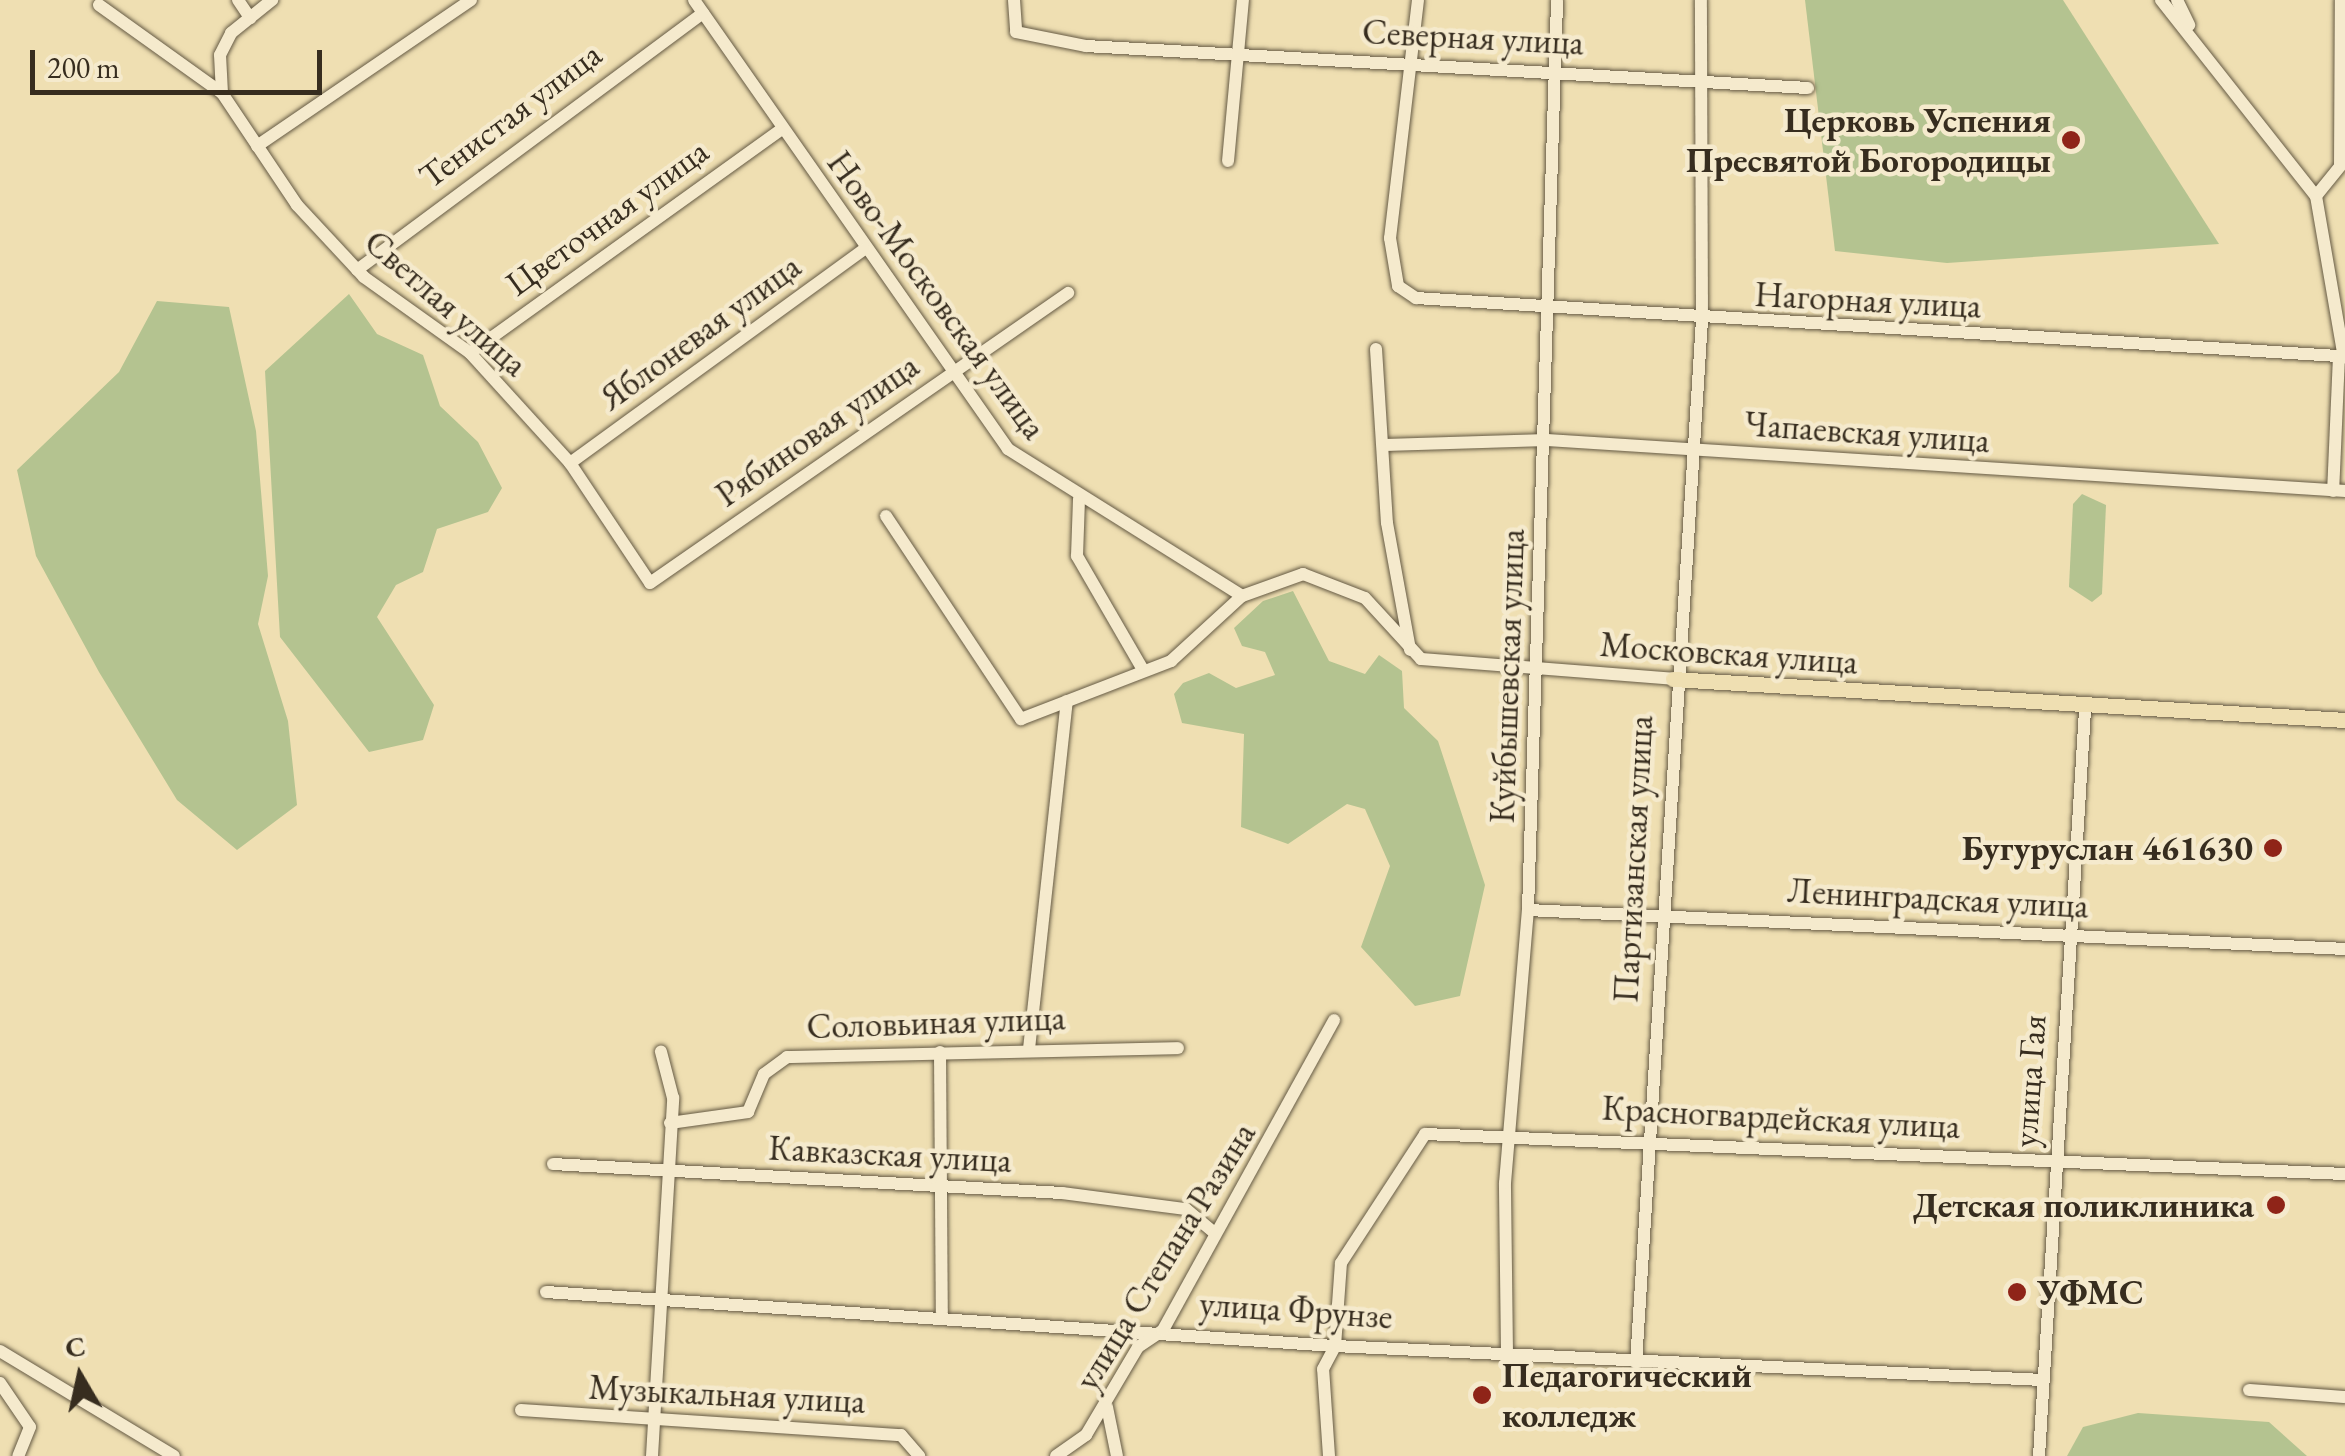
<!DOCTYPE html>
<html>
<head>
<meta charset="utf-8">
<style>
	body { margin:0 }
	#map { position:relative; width:2345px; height:1456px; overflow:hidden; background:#efdfb2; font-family:"EB Garamond",serif }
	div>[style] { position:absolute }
	.green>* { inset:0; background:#b4c390 }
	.roads { filter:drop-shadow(0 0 2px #655a44) drop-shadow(0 0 2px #655a44) }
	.minor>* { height:12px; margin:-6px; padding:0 6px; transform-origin:6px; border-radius:6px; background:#f5eacd }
	.major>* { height:15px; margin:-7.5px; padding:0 7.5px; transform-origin:7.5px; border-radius:7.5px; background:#efdfb2 }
	.dots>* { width:28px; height:28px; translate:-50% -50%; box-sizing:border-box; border:5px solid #f5eacd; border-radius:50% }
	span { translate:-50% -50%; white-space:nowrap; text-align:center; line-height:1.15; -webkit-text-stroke:9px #f5eacd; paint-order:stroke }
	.street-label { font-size:35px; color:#372d1f }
	.poi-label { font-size:35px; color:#372d1f; font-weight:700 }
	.right { translate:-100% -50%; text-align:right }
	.left { translate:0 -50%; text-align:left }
	.north { position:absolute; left:30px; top:1326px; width:100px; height:100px; -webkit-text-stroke:8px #f5eacd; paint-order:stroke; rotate:351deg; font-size:28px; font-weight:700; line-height:40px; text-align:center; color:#372d1f }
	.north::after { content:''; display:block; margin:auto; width:35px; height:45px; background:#372d1f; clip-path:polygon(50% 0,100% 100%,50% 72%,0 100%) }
	.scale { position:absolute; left:30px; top:50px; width:292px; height:45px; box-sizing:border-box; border:5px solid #372d1f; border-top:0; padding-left:12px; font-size:30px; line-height:35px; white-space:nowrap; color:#372d1f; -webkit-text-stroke:8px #f5eacd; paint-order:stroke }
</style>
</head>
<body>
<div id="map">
	<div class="green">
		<i style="clip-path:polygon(1805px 0,2063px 0,2219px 244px,1947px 263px,1835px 251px)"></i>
		<i style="clip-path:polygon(349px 294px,377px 334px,423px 355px,440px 406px,478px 442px,502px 488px,488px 512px,437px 529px,423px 572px,396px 585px,377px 617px,434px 705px,423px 740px,369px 752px,280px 637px,265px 371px)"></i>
		<i style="clip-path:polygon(157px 301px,229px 307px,256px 431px,268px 576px,258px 624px,288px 721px,297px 805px,237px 850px,177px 800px,99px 672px,36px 556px,17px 470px,119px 372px)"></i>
		<i style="clip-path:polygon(2082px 494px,2106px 505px,2102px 594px,2092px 602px,2069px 587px,2073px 504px)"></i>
		<i style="clip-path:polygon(1293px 591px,1329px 661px,1365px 674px,1379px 655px,1402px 671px,1404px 708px,1438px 741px,1485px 885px,1460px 996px,1415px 1006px,1361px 947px,1390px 866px,1365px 809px,1347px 804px,1288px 844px,1241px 827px,1244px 734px,1182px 723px,1174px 694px,1183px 683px,1209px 673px,1236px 688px,1275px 675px,1265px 652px,1242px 646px,1234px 628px,1263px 601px)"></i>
		<i style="clip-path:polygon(2138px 1413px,2269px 1422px,2307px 1456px,2067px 1456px,2083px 1427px)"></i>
	</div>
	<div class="roads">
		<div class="minor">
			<i style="left:238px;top:0;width:22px;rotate:56deg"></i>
			<i style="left:694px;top:0;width:548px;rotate:55.03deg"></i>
			<i style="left:1008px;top:449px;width:276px;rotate:32.1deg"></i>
			<i style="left:1014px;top:0;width:32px;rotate:86deg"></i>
			<i style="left:1016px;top:32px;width:71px;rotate:11.3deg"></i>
			<i style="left:1086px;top:46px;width:723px;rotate:3.33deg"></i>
			<i style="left:1418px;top:0;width:240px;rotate:96.7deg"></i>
			<i style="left:1390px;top:238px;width:49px;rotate:80.5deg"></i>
			<i style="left:1398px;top:286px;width:22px;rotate:34deg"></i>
			<i style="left:1416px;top:298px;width:925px;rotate:3.6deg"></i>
			<i style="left:2339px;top:356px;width:135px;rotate:92.5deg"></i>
			<i style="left:2161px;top:0;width:250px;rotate:51.7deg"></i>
			<i style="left:2316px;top:196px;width:164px;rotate:80.2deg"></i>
			<i style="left:2177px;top:0;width:28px;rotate:64deg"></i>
			<i style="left:99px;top:5px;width:151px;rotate:35.6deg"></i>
			<i style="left:222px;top:93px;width:135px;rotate:56.2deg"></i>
			<i style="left:297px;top:205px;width:98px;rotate:47.1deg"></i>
			<i style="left:364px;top:277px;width:130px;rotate:35.6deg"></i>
			<i style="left:470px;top:353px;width:149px;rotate:47.7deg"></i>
			<i style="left:570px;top:463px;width:144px;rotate:56.3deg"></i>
			<i style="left:650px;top:583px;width:509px;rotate:-34.75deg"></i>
			<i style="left:222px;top:93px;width:38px;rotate:-93deg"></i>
			<i style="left:220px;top:55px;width:25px;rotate:-63deg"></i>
			<i style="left:231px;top:33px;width:53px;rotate:-38.8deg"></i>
			<i style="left:257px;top:146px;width:259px;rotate:-34.3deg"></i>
			<i style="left:1228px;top:161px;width:162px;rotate:-84.7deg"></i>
			<i style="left:2316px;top:196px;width:38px;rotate:-51deg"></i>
			<i style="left:2340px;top:166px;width:166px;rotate:-89.7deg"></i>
			<i style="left:357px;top:270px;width:431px;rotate:-36.6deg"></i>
			<i style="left:1376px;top:349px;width:174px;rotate:86.4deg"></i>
			<i style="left:1387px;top:523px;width:129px;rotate:79.7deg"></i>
			<i style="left:470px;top:353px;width:380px;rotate:-35.7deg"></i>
			<i style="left:1385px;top:445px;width:162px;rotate:-1.8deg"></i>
			<i style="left:1547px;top:440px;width:800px;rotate:3.66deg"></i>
			<i style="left:570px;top:463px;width:364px;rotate:-36deg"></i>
			<i style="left:1079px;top:499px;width:57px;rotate:92deg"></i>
			<i style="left:1077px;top:556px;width:129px;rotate:59.9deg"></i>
			<i style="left:886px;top:516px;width:244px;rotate:56.4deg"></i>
			<i style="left:1021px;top:719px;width:161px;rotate:-21.1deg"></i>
			<i style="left:1171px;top:661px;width:96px;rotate:-42.5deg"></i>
			<i style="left:1242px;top:596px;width:65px;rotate:-19.8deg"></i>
			<i style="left:1303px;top:574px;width:66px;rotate:21.2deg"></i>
			<i style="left:1365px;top:598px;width:83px;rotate:47.4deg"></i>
			<i style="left:1421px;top:659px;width:253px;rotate:4.5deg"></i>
			<i style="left:1528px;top:910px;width:818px;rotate:2.73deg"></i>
			<i style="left:1029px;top:1049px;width:350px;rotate:-83.8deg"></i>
			<i style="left:940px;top:1052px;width:260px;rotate:89.6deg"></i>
			<i style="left:670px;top:1123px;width:79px;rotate:-8deg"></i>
			<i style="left:748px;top:1112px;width:41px;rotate:-67.2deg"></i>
			<i style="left:764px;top:1074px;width:29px;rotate:-36deg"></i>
			<i style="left:787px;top:1057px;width:391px;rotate:-1.3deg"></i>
			<i style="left:553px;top:1164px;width:510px;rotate:3.26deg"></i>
			<i style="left:1062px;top:1193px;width:125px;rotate:7.4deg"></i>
			<i style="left:1186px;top:1209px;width:35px;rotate:40deg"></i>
			<i style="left:546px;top:1292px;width:791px;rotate:3.92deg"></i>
			<i style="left:1335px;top:1346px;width:709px;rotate:2.75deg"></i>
			<i style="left:0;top:1351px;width:203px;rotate:31.1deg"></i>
			<i style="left:1507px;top:1353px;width:170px;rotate:-90.7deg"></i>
			<i style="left:1505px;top:1183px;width:274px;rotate:-85.2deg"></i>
			<i style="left:1528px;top:910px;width:910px;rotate:-88.17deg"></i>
			<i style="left:1636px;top:1363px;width:1045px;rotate:-86.38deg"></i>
			<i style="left:1702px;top:320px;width:320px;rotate:-90.2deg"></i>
			<i style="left:0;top:1383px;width:53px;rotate:55.7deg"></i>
			<i style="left:30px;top:1427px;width:31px;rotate:112deg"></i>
			<i style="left:2249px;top:1390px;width:96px;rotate:4.2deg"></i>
			<i style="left:1107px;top:1407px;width:50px;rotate:78.5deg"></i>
			<i style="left:521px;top:1410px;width:381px;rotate:3.8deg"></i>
			<i style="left:901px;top:1435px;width:28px;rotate:49deg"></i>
			<i style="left:652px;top:1456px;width:359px;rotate:-86.6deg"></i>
			<i style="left:673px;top:1098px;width:48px;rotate:-104.6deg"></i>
			<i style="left:1056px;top:1456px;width:37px;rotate:-35deg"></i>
			<i style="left:1086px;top:1435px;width:102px;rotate:-59.4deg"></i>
			<i style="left:1138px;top:1347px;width:30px;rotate:-34deg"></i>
			<i style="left:1163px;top:1330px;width:354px;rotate:-61.1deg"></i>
			<i style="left:1329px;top:1456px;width:87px;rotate:-93.9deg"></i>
			<i style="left:1323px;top:1369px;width:26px;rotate:-62deg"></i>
			<i style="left:1335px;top:1346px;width:83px;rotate:-85.9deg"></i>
			<i style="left:1341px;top:1263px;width:154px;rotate:-56.9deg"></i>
			<i style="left:1425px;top:1134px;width:921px;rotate:2.49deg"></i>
			<i style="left:2039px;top:1456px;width:747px;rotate:-86.47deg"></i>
		</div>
		<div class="major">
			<i style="left:1673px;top:679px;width:673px;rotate:3.49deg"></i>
		</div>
	</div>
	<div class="dots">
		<i style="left:2071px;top:140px;background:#8f2418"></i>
		<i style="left:2273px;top:848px;background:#8f2418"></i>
		<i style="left:2276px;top:1205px;background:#8f2418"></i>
		<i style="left:2017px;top:1292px;background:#8f2418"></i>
		<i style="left:1482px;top:1395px;background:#8f2418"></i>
	</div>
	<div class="street-label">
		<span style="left:1473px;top:37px;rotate:3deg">Северная улица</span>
		<span style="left:510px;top:115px;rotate:-37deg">Тенистая улица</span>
		<span style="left:607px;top:217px;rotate:-36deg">Цветочная улица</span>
		<span style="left:937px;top:295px;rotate:54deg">Ново-Московская улица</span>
		<span style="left:1868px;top:300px;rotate:3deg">Нагорная улица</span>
		<span style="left:446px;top:303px;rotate:41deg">Светлая улица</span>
		<span style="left:700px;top:332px;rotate:-36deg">Яблоневая улица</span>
		<span style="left:817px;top:430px;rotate:-35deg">Рябиновая улица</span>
		<span style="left:1867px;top:432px;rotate:4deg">Чапаевская улица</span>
		<span style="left:1729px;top:653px;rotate:4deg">Московская улица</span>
		<span style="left:1507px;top:676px;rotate:-88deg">Куйбышевская улица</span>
		<span style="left:1633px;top:859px;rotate:-87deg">Партизанская улица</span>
		<span style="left:1938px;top:898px;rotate:3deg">Ленинградская улица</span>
		<span style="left:936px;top:1022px;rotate:-2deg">Соловьиная улица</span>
		<span style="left:2029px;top:1081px;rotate:-86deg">улица Гая</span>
		<span style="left:1781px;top:1117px;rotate:3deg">Красногвардейская улица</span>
		<span style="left:890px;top:1154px;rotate:3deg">Кавказская улица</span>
		<span style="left:1165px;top:1256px;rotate:-58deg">улица Степана Разина</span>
		<span style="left:1296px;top:1310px;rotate:4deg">улица Фрунзе</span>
		<span style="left:727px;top:1394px;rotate:3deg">Музыкальная улица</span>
	</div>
	<div class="poi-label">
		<span class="right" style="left:2051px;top:140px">Церковь Успения<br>Пресвятой Богородицы</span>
		<span class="right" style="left:2253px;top:848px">Бугуруслан 461630</span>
		<span class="right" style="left:2254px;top:1205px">Детская поликлиника</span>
		<span class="left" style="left:2037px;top:1292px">УФМС</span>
		<span class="left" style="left:1502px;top:1395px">Педагогический<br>колледж</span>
	</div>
	<div class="north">С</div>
	<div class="scale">200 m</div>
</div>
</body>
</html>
